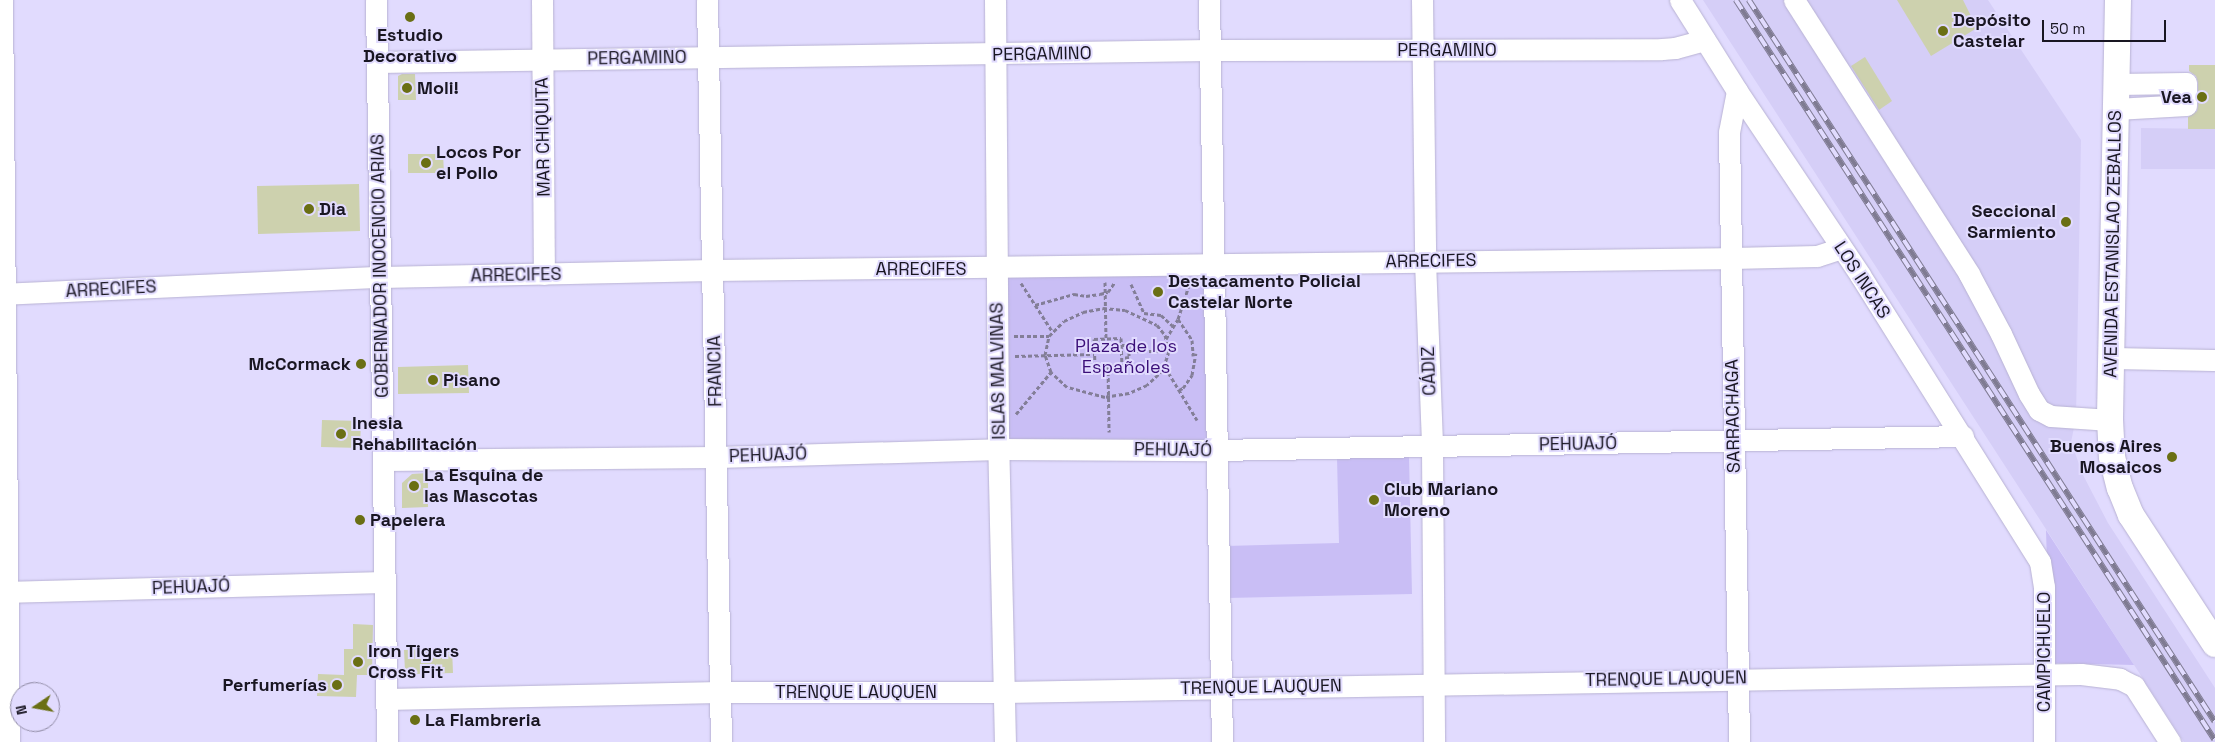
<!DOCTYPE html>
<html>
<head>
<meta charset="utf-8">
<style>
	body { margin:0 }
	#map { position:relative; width:2215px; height:742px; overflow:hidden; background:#e1dbfe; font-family:"Space Grotesk",sans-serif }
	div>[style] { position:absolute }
	.built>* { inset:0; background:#d5cef7 }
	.green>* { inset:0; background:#c9bef5 }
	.building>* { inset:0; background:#cdd1ae }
	.path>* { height:3px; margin-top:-1.5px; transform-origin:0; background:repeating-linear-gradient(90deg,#837e97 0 4px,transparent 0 6.5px) }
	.roads { filter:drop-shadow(0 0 1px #b8b2d3) drop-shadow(0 0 1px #b8b2d3) }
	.minor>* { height:21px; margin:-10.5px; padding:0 10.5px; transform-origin:10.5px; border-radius:10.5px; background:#fff }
	.major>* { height:26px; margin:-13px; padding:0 13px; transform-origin:13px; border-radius:13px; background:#fff }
	.rail>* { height:5.5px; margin-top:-2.75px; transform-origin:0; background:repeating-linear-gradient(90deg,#e1dbfe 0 11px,#7f7b92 0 22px); box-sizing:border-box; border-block:1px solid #7f7b92 }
	.dots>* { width:14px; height:14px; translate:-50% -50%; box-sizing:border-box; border:2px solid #e1dbfe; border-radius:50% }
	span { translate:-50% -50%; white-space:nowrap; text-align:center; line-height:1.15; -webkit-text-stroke:4px #e1dbfe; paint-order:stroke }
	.poi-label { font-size:18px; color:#191622; font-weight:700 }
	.left { translate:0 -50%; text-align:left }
	.right { translate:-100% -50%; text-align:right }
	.street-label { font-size:18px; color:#191622 }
	.park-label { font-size:18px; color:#3b0f79 }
	.north { position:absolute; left:10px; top:682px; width:50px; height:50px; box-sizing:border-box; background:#e1dbfe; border:1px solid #918ca6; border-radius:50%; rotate:258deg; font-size:14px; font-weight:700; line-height:20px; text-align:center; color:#191622 }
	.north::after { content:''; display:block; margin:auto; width:18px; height:22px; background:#6a6f14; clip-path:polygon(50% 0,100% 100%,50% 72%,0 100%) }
	.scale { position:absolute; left:2042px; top:20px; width:124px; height:22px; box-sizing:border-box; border:2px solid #191622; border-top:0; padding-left:6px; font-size:15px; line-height:18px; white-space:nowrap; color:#191622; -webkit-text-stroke:4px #e1dbfe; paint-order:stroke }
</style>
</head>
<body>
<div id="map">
	<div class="built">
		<i style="clip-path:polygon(1703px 0,1988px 0,2081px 140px,2076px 418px,2071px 442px,2083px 475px,2108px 523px,2215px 688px,2215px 742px,2184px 742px)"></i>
		<i style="clip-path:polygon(2141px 128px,2215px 129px,2215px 169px,2141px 169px)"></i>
	</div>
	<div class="green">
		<i style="clip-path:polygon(1207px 273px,1210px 440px,1008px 439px,1006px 278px)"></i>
		<i style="clip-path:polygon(1409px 456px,1412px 594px,1227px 598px,1226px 546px,1339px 543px,1337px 457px)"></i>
		<i style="clip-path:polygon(2046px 530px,2134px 665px,2050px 663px)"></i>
	</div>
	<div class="building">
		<i style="clip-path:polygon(1897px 0,1963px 0,1977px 28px,1931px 56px)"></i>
		<i style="clip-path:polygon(1865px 57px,1892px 101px,1879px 110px,1851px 66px)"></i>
		<i style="clip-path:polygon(2189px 65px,2215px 65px,2215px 129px,2188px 129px,2188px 117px,2197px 111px,2198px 105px,2198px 83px,2196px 76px,2189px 71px)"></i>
		<i style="clip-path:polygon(402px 74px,415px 74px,416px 100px,398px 100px,398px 76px)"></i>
		<i style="clip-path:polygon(408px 154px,443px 154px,444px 173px,408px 173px)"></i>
		<i style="clip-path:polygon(359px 184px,360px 231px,258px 234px,257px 186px)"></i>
		<i style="clip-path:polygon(468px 365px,469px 393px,398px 394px,398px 367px)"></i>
		<i style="clip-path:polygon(322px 420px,361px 421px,360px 448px,321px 447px)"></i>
		<i style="clip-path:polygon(428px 473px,428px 507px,402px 508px,402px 483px,412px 474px)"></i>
		<i style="clip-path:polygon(353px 624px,373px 625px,372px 675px,357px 675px,356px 697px,317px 696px,318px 674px,344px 675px,344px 649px,353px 649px)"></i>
		<i style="clip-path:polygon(452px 648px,453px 673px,414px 674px,405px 671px,404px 650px)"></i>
	</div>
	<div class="path">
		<i style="left:1105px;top:282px;width:57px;rotate:89deg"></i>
		<i style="left:1021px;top:283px;width:57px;rotate:57.1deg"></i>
		<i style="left:1131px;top:284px;width:32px;rotate:66deg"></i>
		<i style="left:1144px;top:313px;width:17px;rotate:7deg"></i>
		<i style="left:1161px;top:315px;width:18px;rotate:43deg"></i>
		<i style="left:1035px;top:305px;width:41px;rotate:-15.8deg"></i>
		<i style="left:1074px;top:294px;width:12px;rotate:9deg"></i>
		<i style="left:1086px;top:296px;width:14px;rotate:-8deg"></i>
		<i style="left:1100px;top:294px;width:8px;rotate:-14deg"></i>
		<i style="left:1108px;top:292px;width:12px;rotate:-55deg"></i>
		<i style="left:1103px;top:308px;width:22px;rotate:5deg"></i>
		<i style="left:1125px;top:310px;width:35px;rotate:25deg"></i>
		<i style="left:1157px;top:325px;width:13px;rotate:51deg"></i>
		<i style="left:1165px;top:335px;width:16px;rotate:76deg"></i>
		<i style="left:1169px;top:351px;width:20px;rotate:108deg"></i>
		<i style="left:1163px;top:370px;width:22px;rotate:137deg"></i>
		<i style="left:1147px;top:385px;width:20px;rotate:156deg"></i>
		<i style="left:1129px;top:393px;width:24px;rotate:171deg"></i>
		<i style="left:1105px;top:397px;width:39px;rotate:-165deg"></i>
		<i style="left:1067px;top:387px;width:22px;rotate:-137deg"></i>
		<i style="left:1051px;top:372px;width:18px;rotate:-109deg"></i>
		<i style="left:1045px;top:355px;width:19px;rotate:-78deg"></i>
		<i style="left:1049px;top:336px;width:21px;rotate:-45deg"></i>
		<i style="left:1064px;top:321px;width:21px;rotate:-25deg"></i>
		<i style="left:1083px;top:312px;width:20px;rotate:-11deg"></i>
		<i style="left:1178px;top:319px;width:25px;rotate:56deg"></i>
		<i style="left:1192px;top:340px;width:16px;rotate:86deg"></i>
		<i style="left:1014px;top:336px;width:35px"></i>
		<i style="left:1121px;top:338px;width:27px;rotate:88deg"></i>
		<i style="left:1122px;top:365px;width:27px;rotate:178deg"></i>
		<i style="left:1095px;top:366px;width:27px;rotate:-92deg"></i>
		<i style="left:1094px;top:339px;width:27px;rotate:-2deg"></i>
		<i style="left:1166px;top:339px;width:23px;rotate:-59deg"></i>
		<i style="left:1178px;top:319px;width:38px;rotate:-72deg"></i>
		<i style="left:1122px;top:345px;width:7px"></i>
		<i style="left:1129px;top:345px;width:12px;rotate:90deg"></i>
		<i style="left:1129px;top:357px;width:7px;rotate:172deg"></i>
		<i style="left:1129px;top:351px;width:40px"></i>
		<i style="left:1015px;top:356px;width:79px;rotate:-1.5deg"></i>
		<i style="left:1108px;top:365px;width:67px;rotate:89.1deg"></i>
		<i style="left:1165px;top:367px;width:62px;rotate:58.9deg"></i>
		<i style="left:1179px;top:390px;width:4px;rotate:-27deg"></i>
		<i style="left:1183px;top:388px;width:16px;rotate:-55deg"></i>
		<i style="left:1192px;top:375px;width:22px;rotate:-80deg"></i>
		<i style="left:1016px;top:414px;width:55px;rotate:-50.2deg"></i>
	</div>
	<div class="roads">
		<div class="minor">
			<i style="left:2px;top:0;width:742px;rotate:89.46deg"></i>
			<i style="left:376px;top:0;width:742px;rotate:89.15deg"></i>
			<i style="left:542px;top:0;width:274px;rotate:89.6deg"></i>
			<i style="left:707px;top:0;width:742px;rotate:88.92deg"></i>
			<i style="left:995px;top:0;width:435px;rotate:89.6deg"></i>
			<i style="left:998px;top:435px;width:307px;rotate:88.7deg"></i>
			<i style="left:1209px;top:0;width:742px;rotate:89deg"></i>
			<i style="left:1422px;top:0;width:261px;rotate:89.3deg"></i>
			<i style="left:1425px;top:261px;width:186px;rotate:87.8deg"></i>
			<i style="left:1432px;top:447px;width:295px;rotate:89.6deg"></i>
			<i style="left:1680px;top:0;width:107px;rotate:57.9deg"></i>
			<i style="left:1737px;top:91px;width:221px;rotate:56.2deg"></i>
			<i style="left:1860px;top:275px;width:339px;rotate:57.9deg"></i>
			<i style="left:2040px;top:562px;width:25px;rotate:81deg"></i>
			<i style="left:2044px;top:587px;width:155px;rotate:90deg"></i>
			<i style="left:1794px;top:0;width:325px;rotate:57.4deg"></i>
			<i style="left:1969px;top:274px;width:68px;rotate:61.9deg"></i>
			<i style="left:2001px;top:334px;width:66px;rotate:65deg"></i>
			<i style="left:2029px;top:394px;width:19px;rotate:58deg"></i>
			<i style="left:2039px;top:410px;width:13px;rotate:27deg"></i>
			<i style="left:2051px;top:416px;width:59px;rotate:3.9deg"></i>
			<i style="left:377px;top:62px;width:833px;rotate:-0.83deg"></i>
			<i style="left:1210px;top:50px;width:452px;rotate:-0.1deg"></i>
			<i style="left:1662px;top:49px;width:13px;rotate:-4deg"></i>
			<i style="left:1675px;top:48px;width:31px;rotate:-15deg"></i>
			<i style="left:1737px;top:91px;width:42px;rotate:101deg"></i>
			<i style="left:1729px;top:132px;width:610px;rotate:89.06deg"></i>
			<i style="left:2116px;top:109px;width:70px;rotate:-3.3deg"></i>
			<i style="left:2186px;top:105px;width:22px;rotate:-90deg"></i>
			<i style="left:2186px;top:83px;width:69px;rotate:179.2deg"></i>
			<i style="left:0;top:294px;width:381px;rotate:-2.6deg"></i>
			<i style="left:381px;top:277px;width:331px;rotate:-1.2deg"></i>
			<i style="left:712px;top:270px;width:1020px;rotate:-0.67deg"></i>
			<i style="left:1732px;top:258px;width:85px;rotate:-1.3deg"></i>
			<i style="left:1817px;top:256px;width:25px;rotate:-18deg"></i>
			<i style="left:2111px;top:358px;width:104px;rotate:1.1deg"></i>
			<i style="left:383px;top:460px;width:334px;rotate:-0.5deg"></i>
			<i style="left:717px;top:457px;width:282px;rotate:-1.6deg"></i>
			<i style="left:999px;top:449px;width:217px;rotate:0.3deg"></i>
			<i style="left:1216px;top:450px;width:747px;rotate:-1.07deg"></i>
			<i style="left:0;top:592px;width:383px;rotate:-1.5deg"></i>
			<i style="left:386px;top:699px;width:334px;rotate:-1.2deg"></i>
			<i style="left:720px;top:692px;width:284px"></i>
			<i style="left:1004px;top:692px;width:1077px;rotate:-0.96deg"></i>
			<i style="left:2081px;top:674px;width:39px;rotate:7deg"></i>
			<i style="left:2120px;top:679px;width:16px;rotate:27deg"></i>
			<i style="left:2134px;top:686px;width:67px;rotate:57.3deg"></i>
		</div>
		<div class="major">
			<i style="left:2118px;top:0;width:420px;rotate:91.1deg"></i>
			<i style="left:2110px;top:420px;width:37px;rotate:87deg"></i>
			<i style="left:2112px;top:457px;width:32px;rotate:76deg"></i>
			<i style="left:2120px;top:488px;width:29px;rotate:68deg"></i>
			<i style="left:2131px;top:515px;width:154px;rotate:56.9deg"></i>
		</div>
	</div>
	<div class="rail">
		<i style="left:1736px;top:0;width:881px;rotate:57.09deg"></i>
		<i style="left:1749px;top:0;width:859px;rotate:57.16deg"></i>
	</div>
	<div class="dots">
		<i style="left:410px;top:17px;background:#6a6f14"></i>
		<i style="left:1943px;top:31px;background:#6a6f14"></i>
		<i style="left:407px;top:88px;background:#6a6f14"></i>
		<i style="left:2202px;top:97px;background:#6a6f14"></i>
		<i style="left:426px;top:163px;background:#6a6f14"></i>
		<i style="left:309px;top:209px;background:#6a6f14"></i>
		<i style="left:2066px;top:222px;background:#6a6f14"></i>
		<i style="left:1158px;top:292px;background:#6a6f14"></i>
		<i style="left:361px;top:364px;background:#6a6f14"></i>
		<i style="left:433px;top:380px;background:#6a6f14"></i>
		<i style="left:341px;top:434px;background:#6a6f14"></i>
		<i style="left:2172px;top:457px;background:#6a6f14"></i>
		<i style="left:414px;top:486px;background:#6a6f14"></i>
		<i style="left:1374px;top:500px;background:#6a6f14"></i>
		<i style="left:360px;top:520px;background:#6a6f14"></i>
		<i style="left:358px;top:662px;background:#6a6f14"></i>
		<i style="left:337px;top:685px;background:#6a6f14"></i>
		<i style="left:415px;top:720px;background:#6a6f14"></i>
	</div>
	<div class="poi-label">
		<span class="left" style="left:1953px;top:31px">Depósito<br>Castelar</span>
		<span style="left:410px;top:46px">Estudio<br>Decorativo</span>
		<span class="left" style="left:417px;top:88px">Moli!</span>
		<span class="right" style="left:2192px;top:97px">Vea</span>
		<span class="left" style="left:436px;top:163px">Locos Por<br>el Pollo</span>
		<span class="left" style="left:319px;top:209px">Dia</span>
		<span class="right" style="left:2056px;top:222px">Seccional<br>Sarmiento</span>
		<span class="left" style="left:1168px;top:292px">Destacamento Policial<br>Castelar Norte</span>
		<span class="right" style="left:351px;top:364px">McCormack</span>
		<span class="left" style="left:443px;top:380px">Pisano</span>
		<span class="left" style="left:352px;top:434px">Inesia<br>Rehabilitación</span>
		<span class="right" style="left:2162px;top:457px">Buenos Aires<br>Mosaicos</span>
		<span class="left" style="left:424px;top:486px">La Esquina de<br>las Mascotas</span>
		<span class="left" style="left:1384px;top:500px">Club Mariano<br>Moreno</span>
		<span class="left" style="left:370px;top:520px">Papelera</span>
		<span class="left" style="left:368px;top:662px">Iron Tigers<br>Cross Fit</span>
		<span class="right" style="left:327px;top:685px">Perfumerías</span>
		<span class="left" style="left:425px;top:720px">La Flambreria</span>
	</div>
	<div class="street-label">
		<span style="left:1447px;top:50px">PERGAMINO</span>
		<span style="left:1042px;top:54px;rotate:-1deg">PERGAMINO</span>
		<span style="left:637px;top:58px;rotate:-1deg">PERGAMINO</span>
		<span style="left:543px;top:137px;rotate:-91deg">MAR CHIQUITA</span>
		<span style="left:2113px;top:244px;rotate:-89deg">AVENIDA ESTANISLAO ZEBALLOS</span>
		<span style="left:1431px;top:261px;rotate:-1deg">ARRECIFES</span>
		<span style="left:380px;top:266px;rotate:-91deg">GOBERNADOR INOCENCIO ARIAS</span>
		<span style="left:921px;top:269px">ARRECIFES</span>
		<span style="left:516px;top:275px;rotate:-1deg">ARRECIFES</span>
		<span style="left:1862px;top:280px;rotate:57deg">LOS INCAS</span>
		<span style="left:111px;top:289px;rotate:-3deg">ARRECIFES</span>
		<span style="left:715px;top:371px;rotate:-91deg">FRANCIA</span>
		<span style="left:998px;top:371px;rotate:-91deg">ISLAS MALVINAS</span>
		<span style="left:1429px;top:371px;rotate:-92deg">CÁDIZ</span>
		<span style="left:1733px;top:416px;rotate:-91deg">SARRACHAGA</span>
		<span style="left:1578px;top:444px;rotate:-1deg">PEHUAJÓ</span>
		<span style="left:1173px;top:450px;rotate:1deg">PEHUAJÓ</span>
		<span style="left:768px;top:455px;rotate:-2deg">PEHUAJÓ</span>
		<span style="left:191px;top:587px;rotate:-2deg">PEHUAJÓ</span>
		<span style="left:2044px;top:652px;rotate:-90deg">CAMPICHUELO</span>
		<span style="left:1666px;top:679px;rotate:-1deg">TRENQUE LAUQUEN</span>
		<span style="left:1261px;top:687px;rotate:-1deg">TRENQUE LAUQUEN</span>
		<span style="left:856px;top:692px">TRENQUE LAUQUEN</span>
	</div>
	<div class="park-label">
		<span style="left:1126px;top:357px">Plaza de los<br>Españoles</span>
	</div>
	<div class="north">N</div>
	<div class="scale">50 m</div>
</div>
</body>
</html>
